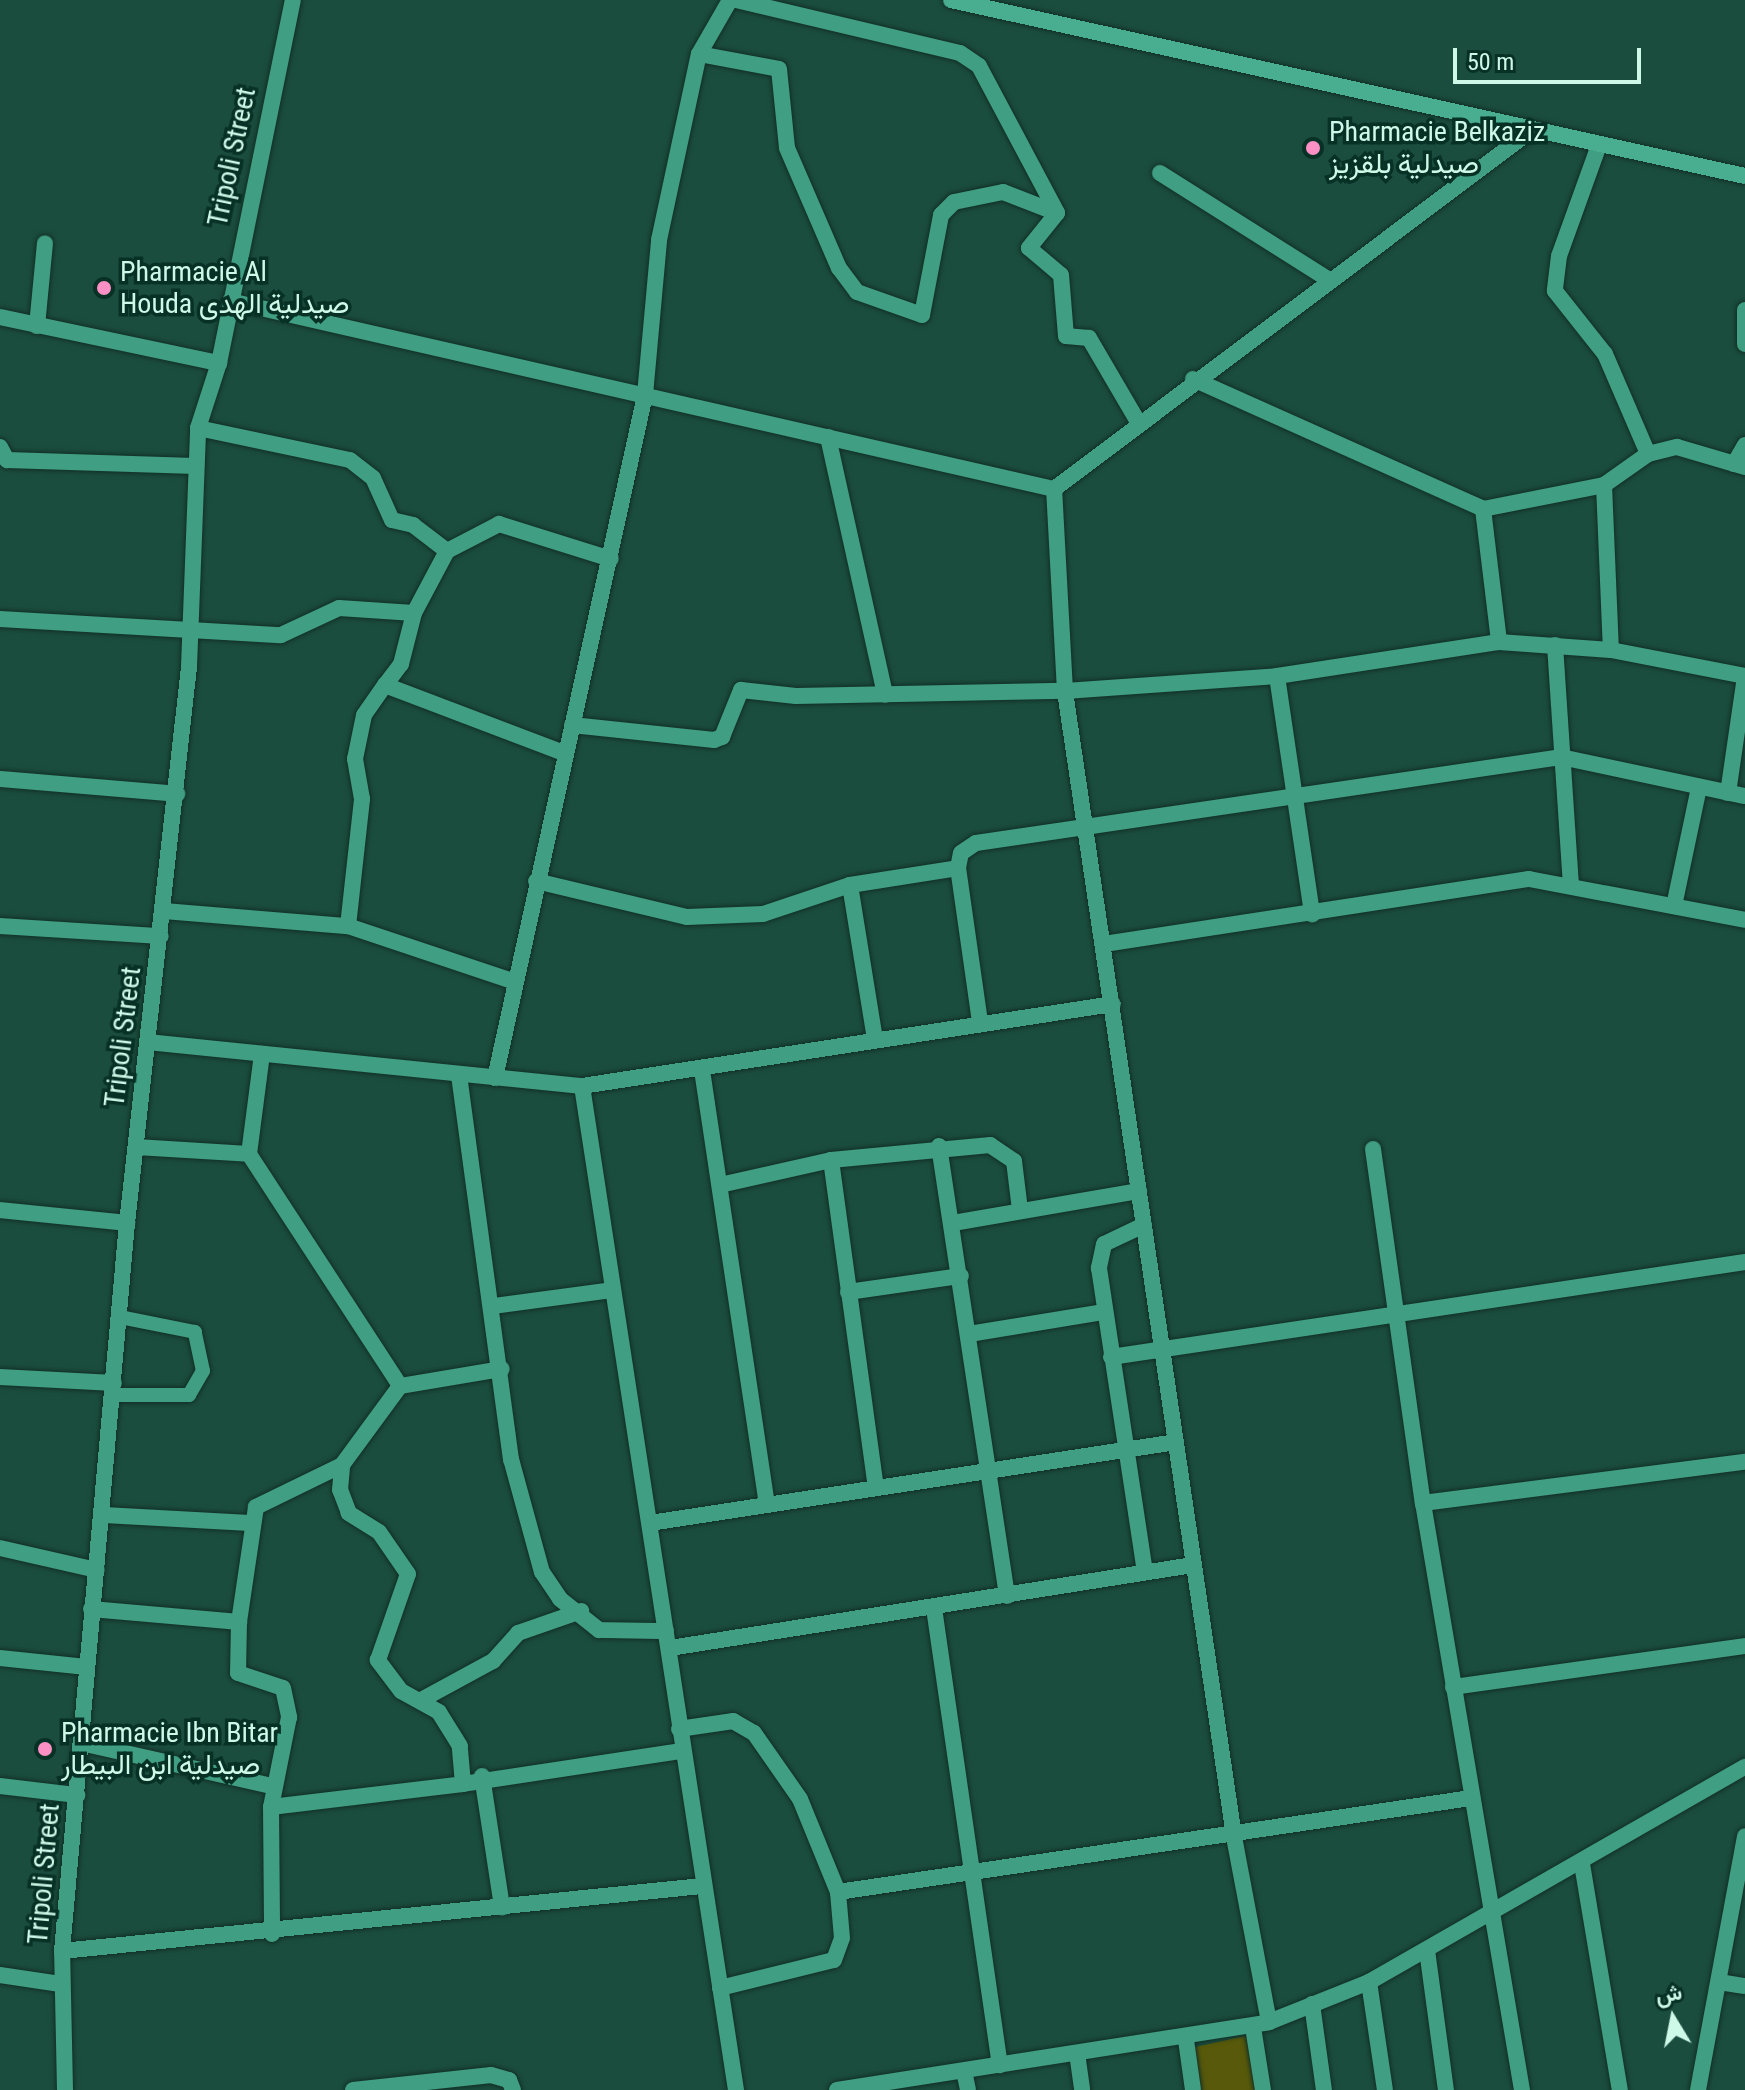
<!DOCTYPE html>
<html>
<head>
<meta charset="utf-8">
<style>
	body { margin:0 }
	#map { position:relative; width:1745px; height:2090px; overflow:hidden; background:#1b4d3e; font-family:"Roboto Condensed",Vazirmatn,sans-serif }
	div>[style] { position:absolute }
	.green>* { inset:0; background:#58590a }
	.roads { filter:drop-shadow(0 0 2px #122f26) drop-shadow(0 0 2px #122f26) }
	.service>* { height:14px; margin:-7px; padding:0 7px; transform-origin:7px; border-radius:7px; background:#409e82 }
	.minor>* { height:16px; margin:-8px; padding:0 8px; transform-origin:8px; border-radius:8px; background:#409e82 }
	.secondary>* { height:16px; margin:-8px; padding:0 8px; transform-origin:8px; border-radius:8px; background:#49ae90 }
	.dots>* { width:22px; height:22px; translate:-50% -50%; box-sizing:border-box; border:4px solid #073125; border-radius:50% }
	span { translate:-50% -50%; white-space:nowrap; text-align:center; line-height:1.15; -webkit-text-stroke:7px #073125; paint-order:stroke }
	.poi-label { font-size:28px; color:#cef9e9 }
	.left { translate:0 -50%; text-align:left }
	.street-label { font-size:28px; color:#cef9e9 }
	.north { position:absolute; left:1633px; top:1978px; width:80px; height:80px; -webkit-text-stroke:6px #073125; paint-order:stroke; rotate:350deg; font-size:22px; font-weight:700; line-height:32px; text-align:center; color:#cef9e9 }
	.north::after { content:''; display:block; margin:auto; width:28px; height:36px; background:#cef9e9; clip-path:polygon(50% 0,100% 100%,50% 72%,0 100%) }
	.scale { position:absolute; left:1453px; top:48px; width:188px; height:36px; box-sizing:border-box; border:4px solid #cef9e9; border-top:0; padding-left:10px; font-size:24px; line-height:28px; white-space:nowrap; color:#cef9e9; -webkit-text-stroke:6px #073125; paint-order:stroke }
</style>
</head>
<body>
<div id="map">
	<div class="green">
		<i style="clip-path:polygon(1254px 2034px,1262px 2090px,1201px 2090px,1195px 2047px)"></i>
	</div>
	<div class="roads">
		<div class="service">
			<i style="left:114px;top:1395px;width:75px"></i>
			<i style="left:189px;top:1395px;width:28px;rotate:-60deg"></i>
			<i style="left:203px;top:1371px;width:40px;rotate:-102deg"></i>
			<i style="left:195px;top:1332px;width:76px;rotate:-168.7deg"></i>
		</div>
		<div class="minor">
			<i style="left:730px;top:0;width:62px;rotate:119.9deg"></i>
			<i style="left:699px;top:54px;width:81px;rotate:10.6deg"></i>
			<i style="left:779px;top:69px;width:79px;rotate:84.2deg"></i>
			<i style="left:787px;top:148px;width:131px;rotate:66.6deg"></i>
			<i style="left:839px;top:268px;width:30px;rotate:53deg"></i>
			<i style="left:857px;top:292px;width:69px;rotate:19.5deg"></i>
			<i style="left:922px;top:315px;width:102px;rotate:-79.2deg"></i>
			<i style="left:941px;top:215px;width:18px;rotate:-45deg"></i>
			<i style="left:954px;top:202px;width:50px;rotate:-11.5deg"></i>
			<i style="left:1003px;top:192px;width:58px;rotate:21.3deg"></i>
			<i style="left:736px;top:0;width:230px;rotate:13.3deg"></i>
			<i style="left:960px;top:53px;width:23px;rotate:34deg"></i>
			<i style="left:979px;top:66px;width:166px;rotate:62deg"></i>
			<i style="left:1057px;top:213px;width:45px;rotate:128.7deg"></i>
			<i style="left:1029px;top:248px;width:42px;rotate:40.2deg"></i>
			<i style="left:1061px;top:275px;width:61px;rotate:85.3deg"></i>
			<i style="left:1066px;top:336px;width:23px;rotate:5deg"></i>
			<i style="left:1089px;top:338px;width:97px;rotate:59.7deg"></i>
			<i style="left:1599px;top:145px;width:118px;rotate:109.8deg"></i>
			<i style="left:1559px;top:256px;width:35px;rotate:97deg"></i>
			<i style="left:1555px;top:291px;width:80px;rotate:51.6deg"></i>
			<i style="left:1605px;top:354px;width:109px;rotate:66.7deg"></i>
			<i style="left:1160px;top:173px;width:196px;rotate:32.3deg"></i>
			<i style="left:230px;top:301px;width:845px;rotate:12.85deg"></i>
			<i style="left:1745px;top:310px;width:34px;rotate:90deg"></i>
			<i style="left:0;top:317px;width:224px;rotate:11.9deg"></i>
			<i style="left:37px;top:326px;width:83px;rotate:-84.5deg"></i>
			<i style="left:1193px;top:379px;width:318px;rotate:24.1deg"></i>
			<i style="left:1483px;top:509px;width:123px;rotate:-11.2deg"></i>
			<i style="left:1604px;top:485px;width:54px;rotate:-35.2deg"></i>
			<i style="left:1648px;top:454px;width:30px;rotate:-14deg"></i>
			<i style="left:1677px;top:447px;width:71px;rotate:16.4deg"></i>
			<i style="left:198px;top:428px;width:155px;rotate:11.9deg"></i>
			<i style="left:350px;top:460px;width:29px;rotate:38deg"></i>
			<i style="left:373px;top:478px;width:46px;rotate:65.7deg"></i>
			<i style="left:392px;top:520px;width:22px;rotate:13deg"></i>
			<i style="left:413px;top:525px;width:43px;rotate:37.4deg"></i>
			<i style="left:828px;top:437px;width:264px;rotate:77.5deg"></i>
			<i style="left:0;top:447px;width:15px;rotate:62deg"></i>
			<i style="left:7px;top:460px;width:188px;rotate:1.8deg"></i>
			<i style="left:1734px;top:464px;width:22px;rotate:-60deg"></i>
			<i style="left:1604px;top:485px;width:165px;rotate:87.6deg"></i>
			<i style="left:1483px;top:509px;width:134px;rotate:83.1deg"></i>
			<i style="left:414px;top:613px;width:70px;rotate:-62deg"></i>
			<i style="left:447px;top:551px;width:59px;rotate:-27.4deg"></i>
			<i style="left:499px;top:524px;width:117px;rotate:17.4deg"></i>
			<i style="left:0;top:619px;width:281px;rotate:3.3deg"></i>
			<i style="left:281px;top:635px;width:64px;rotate:-25deg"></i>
			<i style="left:339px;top:608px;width:75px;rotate:3.8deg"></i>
			<i style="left:414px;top:613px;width:53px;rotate:104.3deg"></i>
			<i style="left:401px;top:664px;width:26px;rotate:127deg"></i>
			<i style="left:1555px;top:645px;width:239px;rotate:86.2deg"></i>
			<i style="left:1277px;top:676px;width:241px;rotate:81.6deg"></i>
			<i style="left:572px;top:725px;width:143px;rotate:6deg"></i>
			<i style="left:714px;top:740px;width:9px;rotate:-21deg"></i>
			<i style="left:722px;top:737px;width:51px;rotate:-68deg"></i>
			<i style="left:741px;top:690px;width:55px;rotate:6.2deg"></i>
			<i style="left:796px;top:696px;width:269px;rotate:-1.1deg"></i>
			<i style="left:1065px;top:691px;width:213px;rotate:-4deg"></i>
			<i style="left:1277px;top:676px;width:225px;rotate:-8.7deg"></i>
			<i style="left:1499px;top:642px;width:112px;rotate:4.1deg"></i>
			<i style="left:1611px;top:650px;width:136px;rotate:11deg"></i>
			<i style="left:0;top:779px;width:178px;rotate:4.8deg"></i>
			<i style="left:1728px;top:793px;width:118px;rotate:-81.7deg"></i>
			<i style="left:536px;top:881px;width:155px;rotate:13.4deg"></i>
			<i style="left:687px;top:917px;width:76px;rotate:-2.3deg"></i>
			<i style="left:763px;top:914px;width:92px;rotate:-18.4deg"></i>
			<i style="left:850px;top:885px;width:109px;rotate:-8.9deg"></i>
			<i style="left:850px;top:885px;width:156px;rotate:80.8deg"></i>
			<i style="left:1674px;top:906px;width:122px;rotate:-78.1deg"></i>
			<i style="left:164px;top:911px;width:185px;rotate:4.7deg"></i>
			<i style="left:348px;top:926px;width:176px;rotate:18.5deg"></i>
			<i style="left:0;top:926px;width:161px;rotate:3.6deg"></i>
			<i style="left:348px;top:926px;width:128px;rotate:-83.7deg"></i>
			<i style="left:362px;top:799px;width:41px;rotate:-99.9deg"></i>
			<i style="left:355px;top:759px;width:45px;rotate:-78.4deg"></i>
			<i style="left:364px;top:715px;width:37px;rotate:-55deg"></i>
			<i style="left:385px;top:685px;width:191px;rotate:20.8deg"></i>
			<i style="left:1104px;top:944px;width:430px;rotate:-8.7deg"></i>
			<i style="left:1529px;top:879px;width:220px;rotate:10.7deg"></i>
			<i style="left:980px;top:1022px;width:156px;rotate:-98.1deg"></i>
			<i style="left:958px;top:868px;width:15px;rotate:-79deg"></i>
			<i style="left:961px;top:853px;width:18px;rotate:-34deg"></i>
			<i style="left:976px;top:843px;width:591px;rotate:-8.36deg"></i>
			<i style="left:1561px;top:757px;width:188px;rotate:12deg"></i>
			<i style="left:148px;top:1042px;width:436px;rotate:5.8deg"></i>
			<i style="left:582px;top:1086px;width:537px;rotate:-8.78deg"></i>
			<i style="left:262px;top:1054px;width:101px;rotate:97.4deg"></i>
			<i style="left:249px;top:1154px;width:277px;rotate:56.9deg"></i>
			<i style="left:400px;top:1386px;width:103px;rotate:-9.5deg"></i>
			<i style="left:702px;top:1070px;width:438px;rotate:81.5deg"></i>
			<i style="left:459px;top:1075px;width:388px;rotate:82.3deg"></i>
			<i style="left:511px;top:1459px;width:117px;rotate:74.7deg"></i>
			<i style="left:542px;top:1572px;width:32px;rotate:56deg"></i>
			<i style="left:560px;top:1599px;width:50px;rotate:38.5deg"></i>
			<i style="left:599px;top:1630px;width:67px;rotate:0.9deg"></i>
			<i style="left:495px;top:1078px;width:699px;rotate:-77.61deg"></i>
			<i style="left:645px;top:395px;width:156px;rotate:-84.8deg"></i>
			<i style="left:659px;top:240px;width:190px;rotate:-77.9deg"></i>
			<i style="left:582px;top:1086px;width:1016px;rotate:81.28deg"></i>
			<i style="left:939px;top:1146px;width:455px;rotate:81.4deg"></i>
			<i style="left:136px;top:1147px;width:113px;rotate:3.5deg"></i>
			<i style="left:1373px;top:1149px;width:358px;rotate:82deg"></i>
			<i style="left:1423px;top:1503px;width:595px;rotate:80.43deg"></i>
			<i style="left:831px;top:1160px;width:330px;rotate:82.2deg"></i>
			<i style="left:720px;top:1185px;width:114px;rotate:-12.7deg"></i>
			<i style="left:831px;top:1160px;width:160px;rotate:-5.4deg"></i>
			<i style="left:990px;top:1145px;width:29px;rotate:34deg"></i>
			<i style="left:1014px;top:1161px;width:49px;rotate:83deg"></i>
			<i style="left:0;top:1210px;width:128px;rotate:5.8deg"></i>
			<i style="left:953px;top:1223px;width:189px;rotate:-9.8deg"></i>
			<i style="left:1144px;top:1225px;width:44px;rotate:154.6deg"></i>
			<i style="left:1104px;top:1244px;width:25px;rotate:102deg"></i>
			<i style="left:1099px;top:1268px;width:306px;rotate:81.4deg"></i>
			<i style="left:848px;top:1292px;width:114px;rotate:-8.1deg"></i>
			<i style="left:493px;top:1306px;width:121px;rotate:-7.6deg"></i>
			<i style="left:969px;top:1334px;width:137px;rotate:-9.3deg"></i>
			<i style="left:1111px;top:1357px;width:641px;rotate:-8.52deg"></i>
			<i style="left:0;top:1377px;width:114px;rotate:3deg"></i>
			<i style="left:1423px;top:1503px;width:325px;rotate:-7.3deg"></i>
			<i style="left:103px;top:1515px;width:148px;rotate:3.1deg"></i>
			<i style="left:650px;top:1523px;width:532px;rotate:-8.75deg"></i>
			<i style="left:0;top:1548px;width:99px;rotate:12.8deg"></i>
			<i style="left:934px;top:1608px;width:462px;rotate:81.8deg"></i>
			<i style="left:91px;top:1609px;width:149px;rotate:5deg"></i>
			<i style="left:239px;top:1622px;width:51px;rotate:91.1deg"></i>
			<i style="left:238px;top:1673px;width:47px;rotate:18.4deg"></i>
			<i style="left:283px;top:1688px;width:30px;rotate:78deg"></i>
			<i style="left:289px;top:1717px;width:92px;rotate:101.3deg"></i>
			<i style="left:271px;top:1807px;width:127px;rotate:89.5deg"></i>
			<i style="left:239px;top:1622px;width:116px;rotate:-81.6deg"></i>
			<i style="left:256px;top:1507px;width:96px;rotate:-26deg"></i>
			<i style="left:670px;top:1648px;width:530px;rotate:-9.02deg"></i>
			<i style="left:0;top:1658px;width:87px;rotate:5.9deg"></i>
			<i style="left:1453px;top:1687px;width:295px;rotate:-8deg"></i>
			<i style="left:423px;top:1699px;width:80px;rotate:-28.5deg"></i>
			<i style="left:493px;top:1661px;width:38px;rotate:-48deg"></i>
			<i style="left:518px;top:1633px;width:67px;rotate:-19.2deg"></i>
			<i style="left:679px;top:1729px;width:55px;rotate:-8.4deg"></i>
			<i style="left:733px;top:1721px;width:24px;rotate:30deg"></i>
			<i style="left:754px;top:1733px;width:80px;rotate:55.1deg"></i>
			<i style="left:800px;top:1799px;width:100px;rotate:67.8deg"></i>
			<i style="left:81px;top:1743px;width:196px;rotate:12.7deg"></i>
			<i style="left:482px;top:1776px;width:133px;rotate:81.3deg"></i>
			<i style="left:463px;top:1784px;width:220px;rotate:-8.6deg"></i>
			<i style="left:0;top:1786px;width:78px;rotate:6.7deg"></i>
			<i style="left:271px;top:1807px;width:193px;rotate:-6.8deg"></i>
			<i style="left:463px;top:1784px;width:38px;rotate:-95deg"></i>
			<i style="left:460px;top:1746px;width:40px;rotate:-122deg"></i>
			<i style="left:439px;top:1712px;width:43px;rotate:-151.1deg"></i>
			<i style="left:401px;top:1691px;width:39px;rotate:-127deg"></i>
			<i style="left:378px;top:1660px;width:91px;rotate:-70.8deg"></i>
			<i style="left:408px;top:1574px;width:51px;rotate:-124.6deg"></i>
			<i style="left:379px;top:1532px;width:36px;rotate:-148deg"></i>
			<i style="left:349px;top:1513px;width:25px;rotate:-111deg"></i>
			<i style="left:340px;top:1490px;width:25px;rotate:-85deg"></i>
			<i style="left:342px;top:1465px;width:98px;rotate:-53.7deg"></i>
			<i style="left:1582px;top:1864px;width:229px;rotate:80.5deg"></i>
			<i style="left:1427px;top:1950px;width:141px;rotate:82.3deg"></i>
			<i style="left:62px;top:1951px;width:643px;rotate:-5.8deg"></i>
			<i style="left:0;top:1975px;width:61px;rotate:8.5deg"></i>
			<i style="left:1369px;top:1982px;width:109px;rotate:81.6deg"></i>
			<i style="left:1719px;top:1982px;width:26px;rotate:9deg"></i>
			<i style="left:720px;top:1988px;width:117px;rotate:-13.8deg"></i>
			<i style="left:834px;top:1960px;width:23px;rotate:-70deg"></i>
			<i style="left:842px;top:1938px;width:46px;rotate:-95deg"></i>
			<i style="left:838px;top:1892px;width:640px;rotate:-8.45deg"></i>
			<i style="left:1312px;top:2004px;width:87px;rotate:82.1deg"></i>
			<i style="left:1269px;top:2022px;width:108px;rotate:-21.8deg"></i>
			<i style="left:1369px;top:1982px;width:433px;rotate:-29.8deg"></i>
			<i style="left:1253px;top:2027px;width:64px;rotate:81deg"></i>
			<i style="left:1186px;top:2040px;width:50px;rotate:82deg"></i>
			<i style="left:1077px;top:2053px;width:37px;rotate:82deg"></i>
			<i style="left:964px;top:2071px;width:19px;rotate:78deg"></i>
			<i style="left:65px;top:2090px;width:139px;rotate:-91.2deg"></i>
			<i style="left:62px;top:1951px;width:731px;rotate:-84.9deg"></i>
			<i style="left:127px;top:1223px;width:559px;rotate:-83.64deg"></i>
			<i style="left:189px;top:667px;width:239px;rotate:-87.8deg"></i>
			<i style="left:198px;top:428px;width:68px;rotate:-72.1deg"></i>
			<i style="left:219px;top:363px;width:370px;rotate:-78.5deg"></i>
			<i style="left:353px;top:2090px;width:139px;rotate:-6.2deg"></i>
			<i style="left:491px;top:2075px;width:19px;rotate:16deg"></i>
			<i style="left:509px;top:2080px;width:11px;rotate:68deg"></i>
			<i style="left:837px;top:2090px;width:437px;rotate:-8.9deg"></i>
			<i style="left:1269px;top:2022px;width:189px;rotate:-100.7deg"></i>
			<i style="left:1234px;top:1836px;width:1157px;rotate:-98.4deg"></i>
			<i style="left:1065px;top:691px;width:202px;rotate:-93.1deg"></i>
			<i style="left:1054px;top:489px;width:598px;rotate:-36.91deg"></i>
			<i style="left:1698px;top:2090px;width:258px;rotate:-79.5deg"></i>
		</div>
		<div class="secondary">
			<i style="left:951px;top:0;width:813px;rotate:12.5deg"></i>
		</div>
	</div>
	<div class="dots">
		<i style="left:1313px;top:148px;background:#fc8fc3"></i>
		<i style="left:104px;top:288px;background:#fc8fc3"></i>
		<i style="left:45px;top:1749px;background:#fc8fc3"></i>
	</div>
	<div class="poi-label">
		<span class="left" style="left:1329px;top:148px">Pharmacie Belkaziz<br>صيدلية بلقزيز</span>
		<span class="left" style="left:120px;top:288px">Pharmacie Al<br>Houda صيدلية الهدى</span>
		<span class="left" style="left:61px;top:1749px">Pharmacie Ibn Bitar<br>صيدلية ابن البيطار</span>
	</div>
	<div class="street-label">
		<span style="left:232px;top:157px;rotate:-78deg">Tripoli Street</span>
		<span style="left:123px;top:1037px;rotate:-83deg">Tripoli Street</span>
		<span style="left:44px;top:1874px;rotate:-85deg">Tripoli Street</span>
	</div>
	<div class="north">ش</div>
	<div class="scale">50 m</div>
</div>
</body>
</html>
